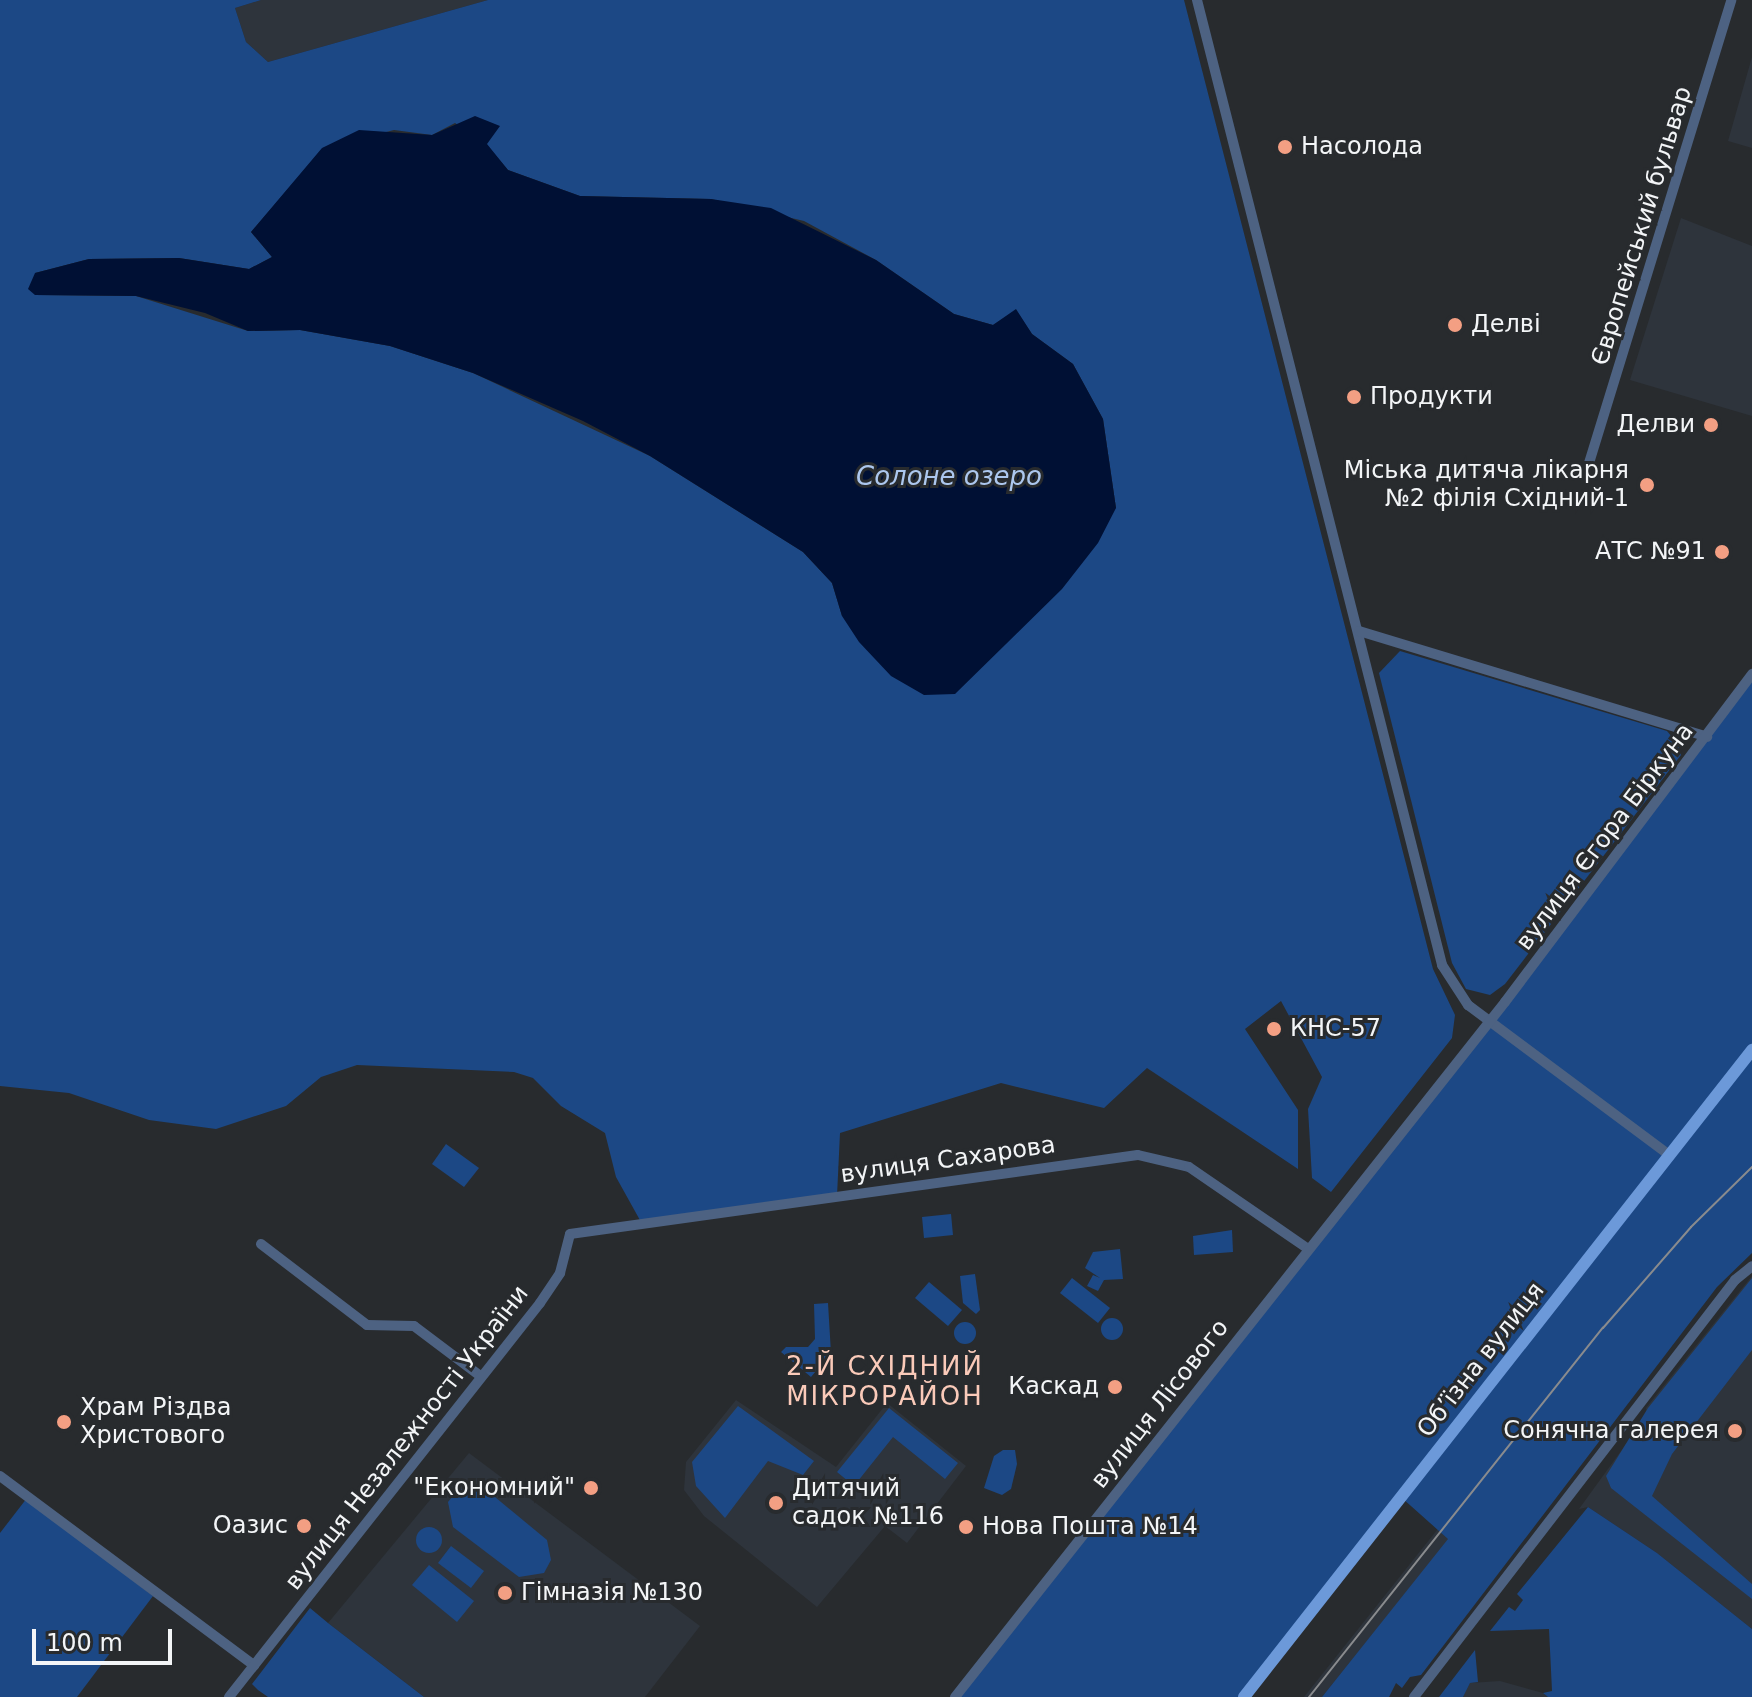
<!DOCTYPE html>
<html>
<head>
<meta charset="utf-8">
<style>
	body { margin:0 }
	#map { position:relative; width:1752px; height:1697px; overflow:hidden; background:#282b2e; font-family:"DejaVu Sans",sans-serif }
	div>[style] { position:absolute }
	.built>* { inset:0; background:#2e343c }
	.green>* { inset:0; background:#1c4885 }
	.round { border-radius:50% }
	.water>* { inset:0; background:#001034 }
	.minor>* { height:10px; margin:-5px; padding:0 5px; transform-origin:5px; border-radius:5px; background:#4d6282 }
	.major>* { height:12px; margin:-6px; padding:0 6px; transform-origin:6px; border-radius:6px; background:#6c99d9 }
	.tram>* { height:2px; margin:-1px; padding:0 1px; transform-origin:1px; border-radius:1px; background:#898b8e }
	.dots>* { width:22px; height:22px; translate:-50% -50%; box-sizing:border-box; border:4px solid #282b2e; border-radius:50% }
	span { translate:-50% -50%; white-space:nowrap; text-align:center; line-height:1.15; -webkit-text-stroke:6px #282b2e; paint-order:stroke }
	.poi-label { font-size:24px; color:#f3f5f7 }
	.left { translate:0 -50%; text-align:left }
	.right { translate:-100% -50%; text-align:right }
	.street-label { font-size:24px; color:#f3f5f7 }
	.water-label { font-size:26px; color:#acc7ee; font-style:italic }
	.neighbourhood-label { font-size:26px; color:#facab9; letter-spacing:2px }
	.scale { position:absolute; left:32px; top:1629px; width:140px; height:36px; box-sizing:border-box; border:4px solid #f3f5f7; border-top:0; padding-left:10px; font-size:24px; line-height:28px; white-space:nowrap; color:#f3f5f7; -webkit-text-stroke:6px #282b2e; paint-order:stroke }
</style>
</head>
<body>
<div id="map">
	<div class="built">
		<i style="clip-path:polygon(261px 0,488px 0,268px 62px,246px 42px,235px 8px)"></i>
		<i style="clip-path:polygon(1752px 57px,1752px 148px,1728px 141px)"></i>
		<i style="clip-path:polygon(1681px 218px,1752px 246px,1752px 416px,1630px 380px)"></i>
		<i style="clip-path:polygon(1752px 1276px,1752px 1629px,1657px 1553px,1588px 1507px,1579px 1509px,1647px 1415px,1646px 1408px)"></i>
		<i style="clip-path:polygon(1637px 1279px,1449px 1539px,1322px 1697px,1304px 1697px)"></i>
		<i style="clip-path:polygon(736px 1400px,836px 1467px,887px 1403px,966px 1466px,907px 1543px,885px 1526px,817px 1607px,704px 1516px,684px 1490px,686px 1462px)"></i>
		<i style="clip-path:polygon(469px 1453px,700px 1626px,645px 1697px,424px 1697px,328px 1623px)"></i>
		<i style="clip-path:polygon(1500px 1681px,1543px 1693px,1548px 1697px,1463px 1697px,1470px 1683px)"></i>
	</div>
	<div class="green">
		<i style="clip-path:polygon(evenodd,0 0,261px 0,235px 8px,246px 42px,268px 62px,488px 0,1184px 0,1433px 969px,1455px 1015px,1452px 1038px,1331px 1192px,1312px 1178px,1308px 1109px,1322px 1077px,1281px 1001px,1245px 1029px,1298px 1110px,1298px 1169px,1147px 1068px,1104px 1108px,1001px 1083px,840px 1133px,837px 1196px,641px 1222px,616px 1177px,605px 1133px,561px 1106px,533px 1078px,514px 1072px,357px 1065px,321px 1077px,286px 1106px,216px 1129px,149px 1120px,69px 1093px,0 1086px,0 0,455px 123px,486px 144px,508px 170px,580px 196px,711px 199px,804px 221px,876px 260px,954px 314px,993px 325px,1016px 310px,1032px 334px,1073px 364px,1103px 419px,1116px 508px,842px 616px,832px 583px,803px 552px,650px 456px,473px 373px,390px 346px,300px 330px,248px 331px,136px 296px,35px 295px,35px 273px,89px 259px,179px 258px,249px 269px,272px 257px,251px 232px,323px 148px,394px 130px,432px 135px,455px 123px)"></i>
		<i style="clip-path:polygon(1400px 651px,1667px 731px,1677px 743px,1681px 755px,1505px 984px,1490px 995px,1466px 989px,1452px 963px,1379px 673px)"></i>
		<i style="clip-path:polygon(1752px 674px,1752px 1253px,1717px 1287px,1421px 1675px,1410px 1677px,1402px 1688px,1396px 1683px,1389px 1697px,1322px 1697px,1448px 1539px,1402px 1498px,1244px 1697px,955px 1697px,1505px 1002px)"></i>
		<i style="clip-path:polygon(446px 1144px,479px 1168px,464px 1187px,432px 1164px)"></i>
		<i style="clip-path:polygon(951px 1214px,953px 1235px,924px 1238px,922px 1217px)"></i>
		<i style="clip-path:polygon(1232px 1230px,1233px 1252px,1194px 1255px,1193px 1236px)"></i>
		<i style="clip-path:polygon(1120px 1249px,1123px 1279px,1104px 1280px,1098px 1291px,1087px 1286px,1093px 1275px,1100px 1278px,1085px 1268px,1093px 1252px)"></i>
		<i style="clip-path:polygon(975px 1274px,980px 1310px,976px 1314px,963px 1303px,960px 1276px)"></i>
		<i style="clip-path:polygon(1072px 1278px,1110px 1308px,1098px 1323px,1060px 1293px)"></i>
		<i style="clip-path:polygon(1752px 1278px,1752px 1350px,1672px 1454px,1652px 1496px,1752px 1584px,1752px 1599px,1611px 1488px,1606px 1476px,1648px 1408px)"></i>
		<i style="clip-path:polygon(929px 1282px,962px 1310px,948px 1326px,915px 1298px)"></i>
		<i style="clip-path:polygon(828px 1303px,831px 1353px,811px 1377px,781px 1352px,786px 1347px,808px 1347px,815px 1339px,814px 1304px)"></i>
		<i class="round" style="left:1101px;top:1318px;width:22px;height:22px"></i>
		<i class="round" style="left:954px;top:1322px;width:22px;height:22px"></i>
		<i style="clip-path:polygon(738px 1406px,814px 1461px,803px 1475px,768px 1461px,725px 1518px,696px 1486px,692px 1462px)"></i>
		<i style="clip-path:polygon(889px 1408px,958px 1463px,945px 1479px,893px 1437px,854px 1486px,837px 1472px)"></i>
		<i style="clip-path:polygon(1003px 1450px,1015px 1450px,1017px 1464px,1011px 1489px,1002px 1495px,984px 1488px,994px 1456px)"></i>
		<i style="clip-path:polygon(469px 1487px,489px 1492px,547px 1540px,551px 1560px,544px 1573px,519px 1577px,453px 1527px,448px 1502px,457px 1491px)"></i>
		<i style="clip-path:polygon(27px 1498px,153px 1596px,77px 1697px,0 1697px,0 1533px)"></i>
		<i style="clip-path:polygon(1588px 1507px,1657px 1553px,1752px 1629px,1752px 1697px,1548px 1697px,1543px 1693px,1552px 1691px,1549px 1629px,1490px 1631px,1509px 1607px,1515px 1611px,1523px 1600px,1517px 1594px)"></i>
		<i class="round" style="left:416px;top:1527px;width:26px;height:26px"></i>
		<i style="clip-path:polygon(451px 1546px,484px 1571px,471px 1588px,438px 1563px)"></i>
		<i style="clip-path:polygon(429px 1565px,474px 1601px,457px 1622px,412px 1585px)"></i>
		<i style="clip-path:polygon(310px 1608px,328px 1623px,424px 1697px,268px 1697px,258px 1690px,252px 1684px)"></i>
		<i style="clip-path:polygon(1475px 1650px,1478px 1682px,1470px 1683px,1463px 1697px,1439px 1697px)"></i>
	</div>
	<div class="water">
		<i style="clip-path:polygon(475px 116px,500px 126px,487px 144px,508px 170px,580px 196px,711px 199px,771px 208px,876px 260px,954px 314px,993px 325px,1016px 309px,1032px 334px,1073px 364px,1103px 419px,1116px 508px,1098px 543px,1062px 589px,955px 694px,924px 695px,891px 676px,859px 642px,842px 616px,832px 583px,803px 552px,650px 456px,583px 421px,473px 373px,390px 346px,300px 330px,248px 331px,205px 313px,136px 296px,35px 295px,28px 289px,35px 273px,89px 259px,179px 258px,249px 269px,272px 257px,251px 232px,322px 148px,359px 130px,432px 135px)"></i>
	</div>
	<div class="minor">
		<i style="left:1197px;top:0;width:996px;rotate:75.75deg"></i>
		<i style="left:1442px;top:965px;width:48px;rotate:57deg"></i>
		<i style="left:1468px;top:1005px;width:251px;rotate:36.7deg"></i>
		<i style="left:1589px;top:463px;width:484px;rotate:-72.9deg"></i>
		<i style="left:1359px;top:631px;width:364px;rotate:16.9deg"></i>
		<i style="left:261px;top:1244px;width:133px;rotate:37.4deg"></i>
		<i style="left:367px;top:1325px;width:47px;rotate:1.2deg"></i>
		<i style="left:414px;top:1326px;width:81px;rotate:37deg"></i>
		<i style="left:0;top:1476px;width:317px;rotate:36.7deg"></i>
		<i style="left:229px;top:1697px;width:502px;rotate:-51.71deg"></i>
		<i style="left:540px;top:1303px;width:36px;rotate:-56deg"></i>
		<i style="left:560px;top:1273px;width:40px;rotate:-75.6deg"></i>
		<i style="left:570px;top:1234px;width:573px;rotate:-7.92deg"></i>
		<i style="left:1138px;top:1155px;width:52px;rotate:13.2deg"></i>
		<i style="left:1189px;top:1167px;width:143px;rotate:34.5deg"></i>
		<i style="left:955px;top:1697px;width:886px;rotate:-51.64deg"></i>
		<i style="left:1505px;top:1002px;width:411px;rotate:-53deg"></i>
		<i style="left:1414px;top:1697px;width:526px;rotate:-52.41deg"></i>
		<i style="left:1735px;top:1280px;width:22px;rotate:-39deg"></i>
	</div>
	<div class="major">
		<i style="left:1244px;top:1697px;width:823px;rotate:-51.86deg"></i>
	</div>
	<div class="tram">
		<i style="left:1309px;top:1697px;width:472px;rotate:-51.5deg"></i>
		<i style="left:1603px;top:1328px;width:134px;rotate:-48.9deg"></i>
		<i style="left:1691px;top:1227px;width:86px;rotate:-44.5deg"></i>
	</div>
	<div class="dots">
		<i style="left:1285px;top:147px;background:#f39f83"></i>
		<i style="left:1455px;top:325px;background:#f39f83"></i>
		<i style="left:1354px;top:397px;background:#f39f83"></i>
		<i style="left:1711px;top:425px;background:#f39f83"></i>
		<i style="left:1647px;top:485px;background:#f39f83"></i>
		<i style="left:1722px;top:552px;background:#f39f83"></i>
		<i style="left:1274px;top:1029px;background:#f39f83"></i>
		<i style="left:1115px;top:1387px;background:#f39f83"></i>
		<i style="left:64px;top:1422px;background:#f39f83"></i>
		<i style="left:1735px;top:1431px;background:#f39f83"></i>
		<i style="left:591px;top:1488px;background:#f39f83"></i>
		<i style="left:776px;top:1503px;background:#f39f83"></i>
		<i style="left:304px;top:1526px;background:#f39f83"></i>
		<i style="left:966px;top:1527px;background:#f39f83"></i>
		<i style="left:505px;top:1593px;background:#f39f83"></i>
	</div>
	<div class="poi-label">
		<span class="left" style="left:1301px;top:147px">Насолода</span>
		<span class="left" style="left:1471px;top:325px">Делві</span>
		<span class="left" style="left:1370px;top:397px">Продукти</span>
		<span class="right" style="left:1695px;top:425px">Делви</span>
		<span class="right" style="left:1629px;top:485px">Міська дитяча лікарня<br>№2 філія Східний-1</span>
		<span class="right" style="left:1706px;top:552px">АТС №91</span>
		<span class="left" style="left:1290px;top:1029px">КНС-57</span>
		<span class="right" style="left:1099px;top:1387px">Каскад</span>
		<span class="left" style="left:80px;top:1422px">Храм Різдва<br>Христового</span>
		<span class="right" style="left:1719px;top:1431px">Сонячна галерея</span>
		<span class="right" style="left:575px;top:1488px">"Економний"</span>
		<span class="left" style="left:792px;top:1503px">Дитячий<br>садок №116</span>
		<span class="right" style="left:288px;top:1526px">Оазис</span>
		<span class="left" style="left:982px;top:1527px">Нова Пошта №14</span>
		<span class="left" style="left:521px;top:1593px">Гімназія №130</span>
	</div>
	<div class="street-label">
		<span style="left:1642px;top:226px;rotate:-73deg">Європейський бульвар</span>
		<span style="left:1605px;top:837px;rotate:-53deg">вулиця Єгора Біркуна</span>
		<span style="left:948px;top:1160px;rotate:-8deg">вулиця Сахарова</span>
		<span style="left:1481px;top:1360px;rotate:-52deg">Обʼїзна вулиця</span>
		<span style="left:1160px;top:1404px;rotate:-52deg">вулиця Лісового</span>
		<span style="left:407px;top:1438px;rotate:-52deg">вулиця Незалежності України</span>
	</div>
	<div class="water-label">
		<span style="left:949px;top:477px">Солоне озеро</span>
	</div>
	<div class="neighbourhood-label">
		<span style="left:885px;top:1382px">2-Й СХІДНИЙ<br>МІКРОРАЙОН</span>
	</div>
	<div class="scale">100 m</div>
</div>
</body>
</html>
